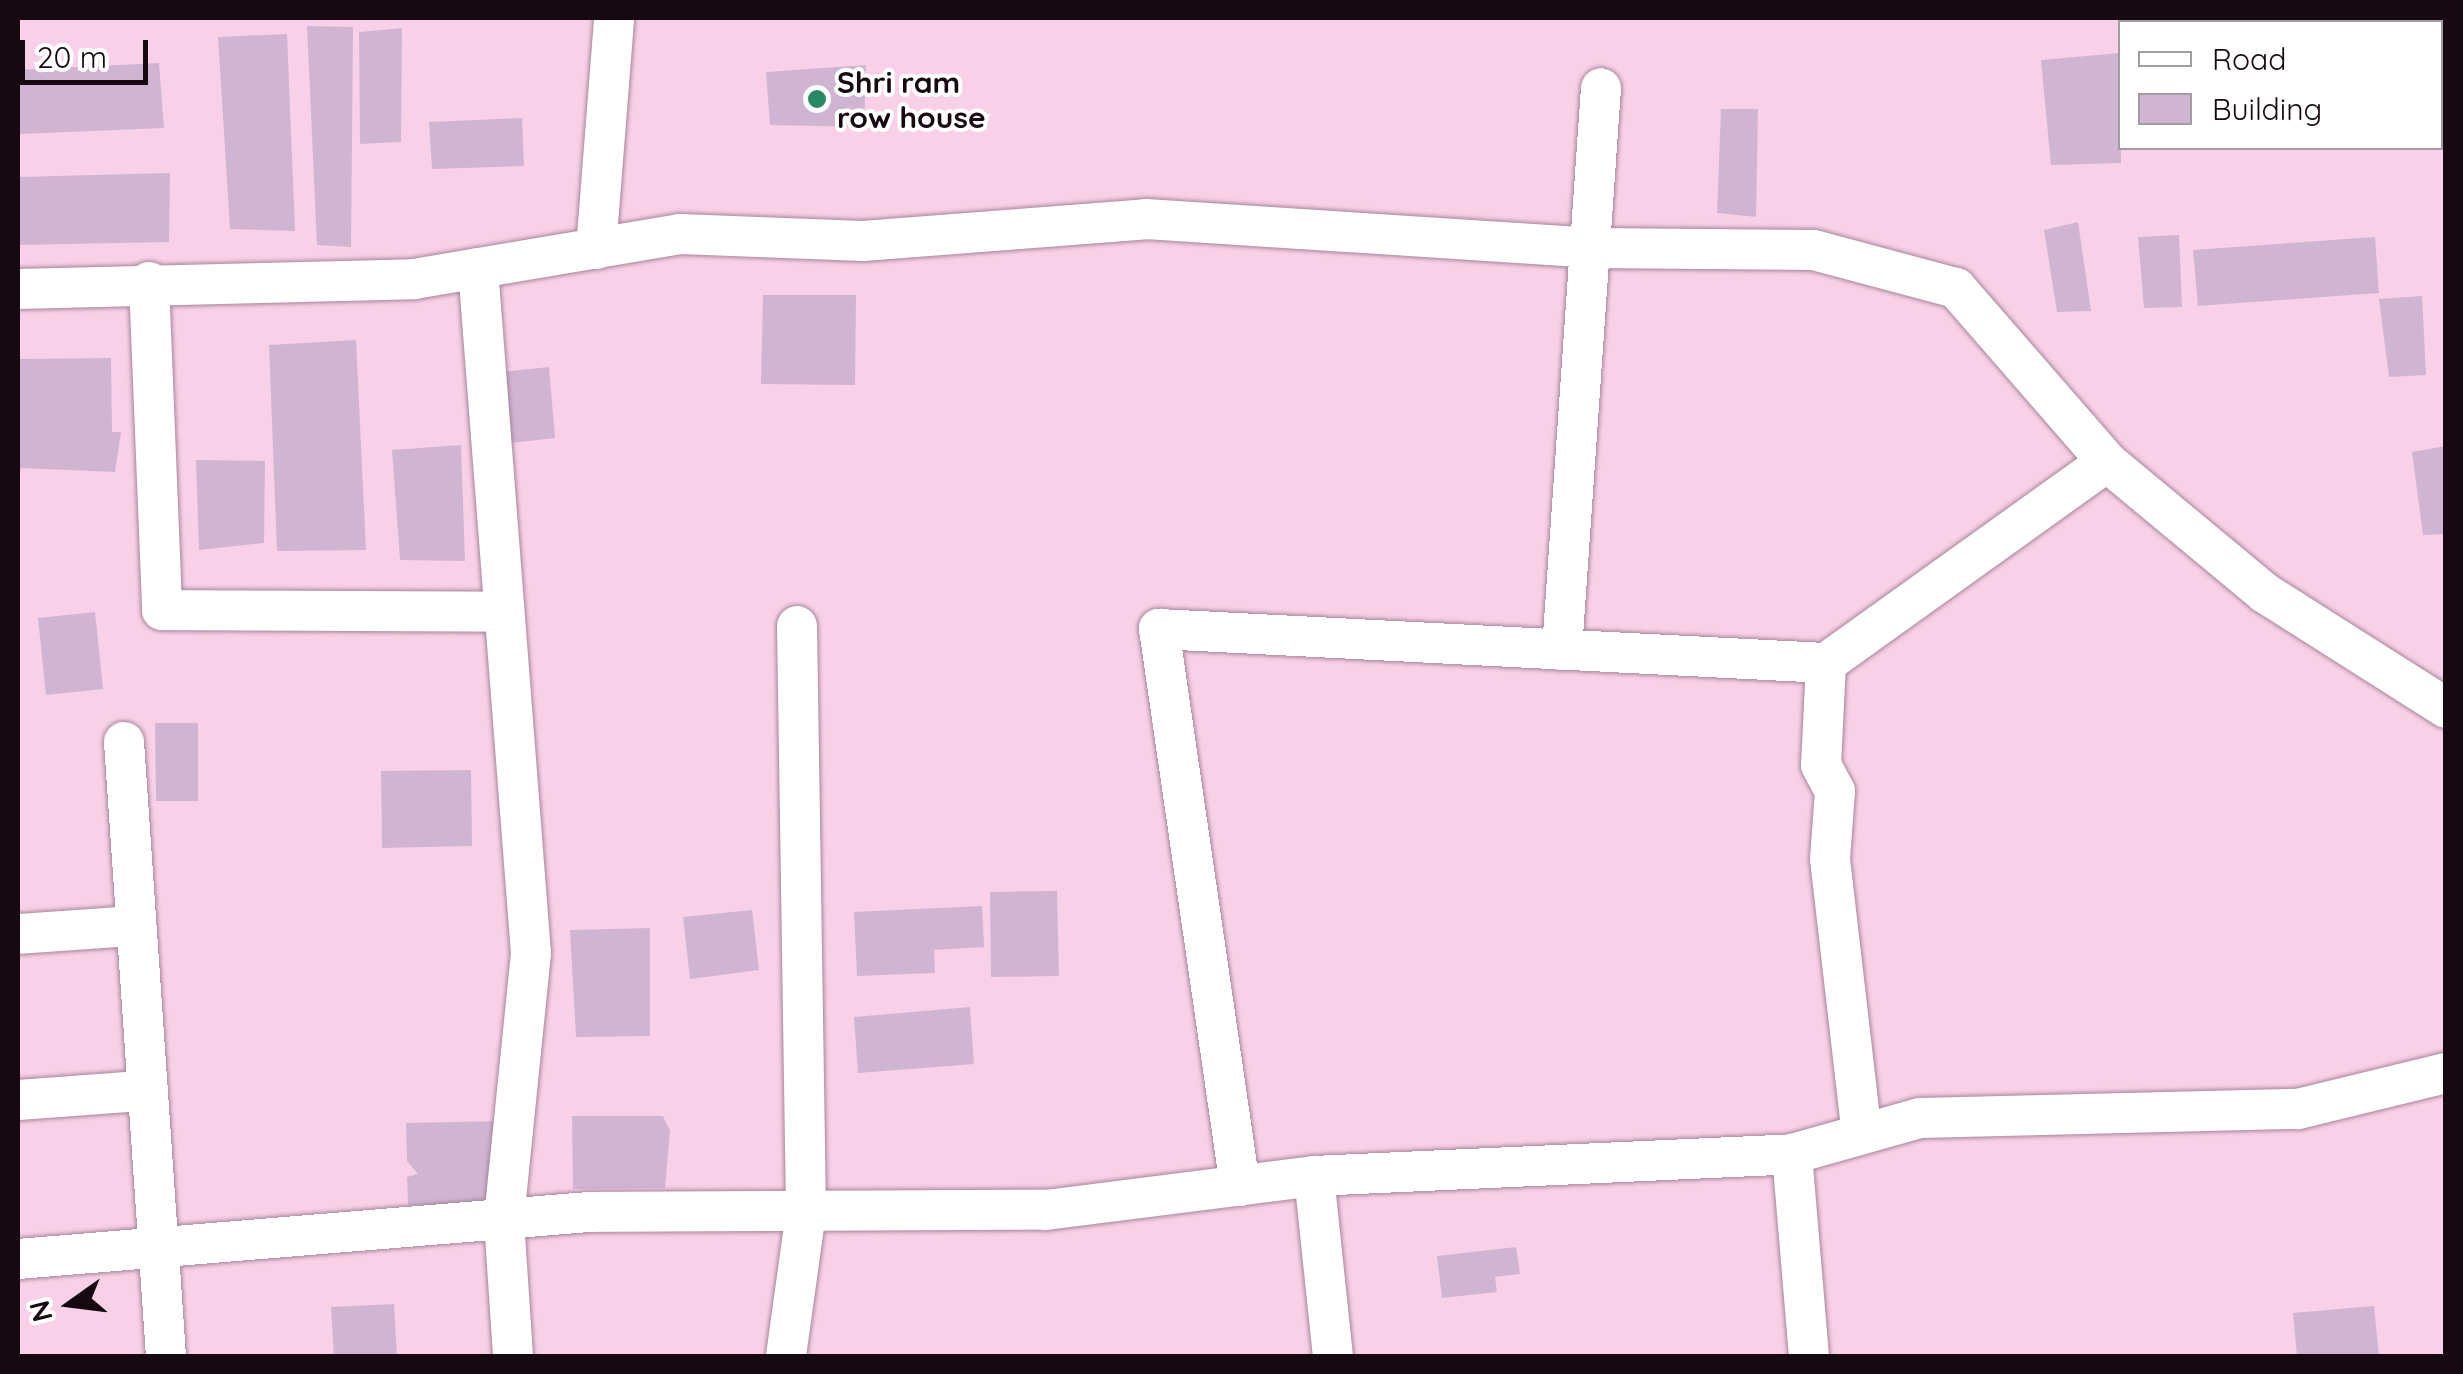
<!DOCTYPE html>
<html>
<head>
<meta charset="utf-8">
<style>
	body { margin:0 }
	#map { position:relative; width:2463px; height:1374px; overflow:hidden; background:#f8d1e8; font-family:Quicksand,sans-serif }
	div>[style] { position:absolute }
	.building>* { inset:0; background:#d0b5d3 }
	.roads { filter:drop-shadow(0 0 2px #a88499) drop-shadow(0 0 2px #a88499) }
	.minor>* { height:40px; margin:-20px; padding:0 20px; transform-origin:20px; border-radius:20px; background:#fff }
	.dots>* { width:28px; height:28px; translate:-50% -50%; box-sizing:border-box; border:5px solid #fff; border-radius:50% }
	span { translate:-50% -50%; white-space:nowrap; text-align:center; line-height:1.15; -webkit-text-stroke:8px #fff; paint-order:stroke }
	.poi-label { font-size:30px; color:#160911; font-weight:700 }
	.left { translate:0 -50%; text-align:left }
	.frame { position:absolute; inset:0; border:20px solid #160911; pointer-events:none }
	.legend { position:absolute; left:2118px; top:20px; width:325px; height:130px; box-sizing:border-box; background:#fff; border:2px solid #a29da0; margin:0; padding:12px 18px; list-style:none; font-size:30px; color:#160911 }
	.legend li { display:flex; align-items:center; gap:20px; height:50px }
	.legend b { width:50px; border:2px solid #a29da0 }
	.north { position:absolute; left:20px; top:1254px; width:100px; height:100px; -webkit-text-stroke:8px #fff; paint-order:stroke; rotate:256deg; font-size:28px; font-weight:700; line-height:40px; text-align:center; color:#160911 }
	.north::after { content:''; display:block; margin:auto; width:35px; height:45px; background:#160911; clip-path:polygon(50% 0,100% 100%,50% 72%,0 100%) }
	.scale { position:absolute; left:20px; top:40px; width:128px; height:45px; box-sizing:border-box; border:5px solid #160911; border-top:0; padding-left:12px; font-size:30px; line-height:35px; white-space:nowrap; color:#160911; -webkit-text-stroke:8px #fff; paint-order:stroke }
</style>
</head>
<body>
<div id="map">
	<div class="building">
		<i style="clip-path:polygon(2227px 18px,2292px 18px,2293px 22px,2227px 22px)"></i>
		<i style="clip-path:polygon(2317px 18px,2425px 18px,2426px 22px,2318px 22px)"></i>
		<i style="clip-path:polygon(307px 26px,353px 27px,351px 247px,317px 245px)"></i>
		<i style="clip-path:polygon(402px 28px,401px 142px,360px 144px,359px 32px)"></i>
		<i style="clip-path:polygon(287px 34px,295px 231px,230px 229px,218px 37px)"></i>
		<i style="clip-path:polygon(2120px 53px,2121px 163px,2051px 165px,2041px 60px)"></i>
		<i style="clip-path:polygon(159px 63px,164px 128px,18px 134px,18px 70px)"></i>
		<i style="clip-path:polygon(866px 65px,864px 127px,770px 125px,766px 72px)"></i>
		<i style="clip-path:polygon(1721px 109px,1758px 109px,1756px 217px,1717px 213px)"></i>
		<i style="clip-path:polygon(522px 118px,524px 166px,432px 169px,429px 122px)"></i>
		<i style="clip-path:polygon(170px 173px,169px 242px,18px 245px,18px 177px)"></i>
		<i style="clip-path:polygon(2078px 222px,2091px 311px,2057px 312px,2044px 230px)"></i>
		<i style="clip-path:polygon(2179px 235px,2182px 307px,2144px 308px,2138px 237px)"></i>
		<i style="clip-path:polygon(2375px 237px,2379px 293px,2198px 306px,2193px 250px)"></i>
		<i style="clip-path:polygon(763px 295px,856px 295px,855px 385px,761px 384px)"></i>
		<i style="clip-path:polygon(2422px 296px,2426px 375px,2389px 377px,2379px 299px)"></i>
		<i style="clip-path:polygon(356px 340px,366px 550px,277px 551px,269px 345px)"></i>
		<i style="clip-path:polygon(111px 358px,112px 432px,121px 432px,115px 472px,21px 468px,18px 477px,18px 359px)"></i>
		<i style="clip-path:polygon(549px 367px,555px 438px,510px 443px,500px 372px)"></i>
		<i style="clip-path:polygon(461px 445px,465px 561px,400px 560px,392px 450px)"></i>
		<i style="clip-path:polygon(2446px 446px,2446px 534px,2423px 535px,2412px 452px)"></i>
		<i style="clip-path:polygon(196px 460px,265px 461px,264px 543px,199px 550px)"></i>
		<i style="clip-path:polygon(95px 612px,103px 689px,46px 695px,38px 618px)"></i>
		<i style="clip-path:polygon(155px 723px,198px 723px,198px 801px,156px 801px)"></i>
		<i style="clip-path:polygon(471px 770px,472px 846px,382px 848px,381px 771px)"></i>
		<i style="clip-path:polygon(1057px 891px,1059px 976px,991px 977px,990px 892px)"></i>
		<i style="clip-path:polygon(982px 906px,984px 947px,934px 950px,935px 973px,857px 976px,854px 912px)"></i>
		<i style="clip-path:polygon(752px 910px,759px 970px,690px 979px,683px 917px)"></i>
		<i style="clip-path:polygon(650px 928px,650px 1036px,576px 1037px,570px 930px)"></i>
		<i style="clip-path:polygon(970px 1007px,974px 1064px,858px 1073px,854px 1017px)"></i>
		<i style="clip-path:polygon(572px 1116px,663px 1116px,670px 1131px,665px 1188px,573px 1189px)"></i>
		<i style="clip-path:polygon(502px 1121px,504px 1203px,408px 1205px,407px 1177px,418px 1174px,407px 1161px,406px 1123px)"></i>
		<i style="clip-path:polygon(1516px 1247px,1520px 1274px,1495px 1277px,1497px 1292px,1442px 1298px,1437px 1256px)"></i>
		<i style="clip-path:polygon(394px 1304px,397px 1356px,334px 1356px,331px 1307px)"></i>
		<i style="clip-path:polygon(2374px 1306px,2379px 1356px,2297px 1356px,2293px 1313px)"></i>
	</div>
	<div class="roads">
		<div class="minor">
			<i style="left:596px;top:249px;width:232px;rotate:-85.5deg"></i>
			<i style="left:478px;top:268px;width:687px;rotate:85.58deg"></i>
			<i style="left:531px;top:953px;width:268px;rotate:95.8deg"></i>
			<i style="left:504px;top:1220px;width:136px;rotate:86.2deg"></i>
			<i style="left:149px;top:282px;width:328px;rotate:87.7deg"></i>
			<i style="left:162px;top:610px;width:336px;rotate:0.3deg"></i>
			<i style="left:18px;top:289px;width:396px;rotate:-1.4deg"></i>
			<i style="left:414px;top:279px;width:270px;rotate:-9.6deg"></i>
			<i style="left:680px;top:234px;width:183px;rotate:2.2deg"></i>
			<i style="left:863px;top:241px;width:284px;rotate:-4.4deg"></i>
			<i style="left:1146px;top:219px;width:450px;rotate:3.7deg"></i>
			<i style="left:1595px;top:248px;width:219px;rotate:0.5deg"></i>
			<i style="left:1814px;top:250px;width:147px;rotate:15deg"></i>
			<i style="left:1956px;top:288px;width:230px;rotate:49deg"></i>
			<i style="left:2107px;top:462px;width:205px;rotate:39.7deg"></i>
			<i style="left:2265px;top:593px;width:214px;rotate:32.4deg"></i>
			<i style="left:1562px;top:650px;width:563px;rotate:-86.03deg"></i>
			<i style="left:1826px;top:663px;width:102px;rotate:92.8deg"></i>
			<i style="left:1821px;top:765px;width:30px;rotate:62deg"></i>
			<i style="left:1835px;top:791px;width:68px;rotate:94.2deg"></i>
			<i style="left:1830px;top:859px;width:277px;rotate:83.4deg"></i>
			<i style="left:124px;top:742px;width:615px;rotate:86.09deg"></i>
			<i style="left:18px;top:934px;width:115px;rotate:-4deg"></i>
			<i style="left:18px;top:1100px;width:123px;rotate:-4.2deg"></i>
			<i style="left:1792px;top:1154px;width:133px;rotate:-15.7deg"></i>
			<i style="left:1920px;top:1118px;width:378px;rotate:-1.4deg"></i>
			<i style="left:2298px;top:1109px;width:152px;rotate:-13.7deg"></i>
			<i style="left:1314px;top:1176px;width:181px;rotate:84deg"></i>
			<i style="left:1240px;top:1186px;width:563px;rotate:-98.27deg"></i>
			<i style="left:1159px;top:629px;width:668px;rotate:2.92deg"></i>
			<i style="left:1826px;top:663px;width:345px;rotate:-35.6deg"></i>
			<i style="left:18px;top:1259px;width:572px;rotate:-4.71deg"></i>
			<i style="left:588px;top:1212px;width:458px;rotate:-0.3deg"></i>
			<i style="left:1046px;top:1210px;width:270px;rotate:-7.2deg"></i>
			<i style="left:1314px;top:1176px;width:479px;rotate:-2.6deg"></i>
			<i style="left:1792px;top:1154px;width:203px;rotate:85.2deg"></i>
			<i style="left:786px;top:1356px;width:146px;rotate:-82.1deg"></i>
			<i style="left:806px;top:1211px;width:585px;rotate:-90.88deg"></i>
		</div>
	</div>
	<div class="dots">
		<i style="left:817px;top:99px;background:#268963"></i>
	</div>
	<div class="poi-label">
		<span class="left" style="left:837px;top:99px">Shri ram<br>row house</span>
	</div>
	<div class="frame"></div>
	<ul class="legend">
	<li><b style="height:12px;background:#fff"></b>Road</li>
	<li><b style="height:28px;background:#d0b5d3"></b>Building</li>
	</ul>
	<div class="north">N</div>
	<div class="scale">20 m</div>
</div>
</body>
</html>
